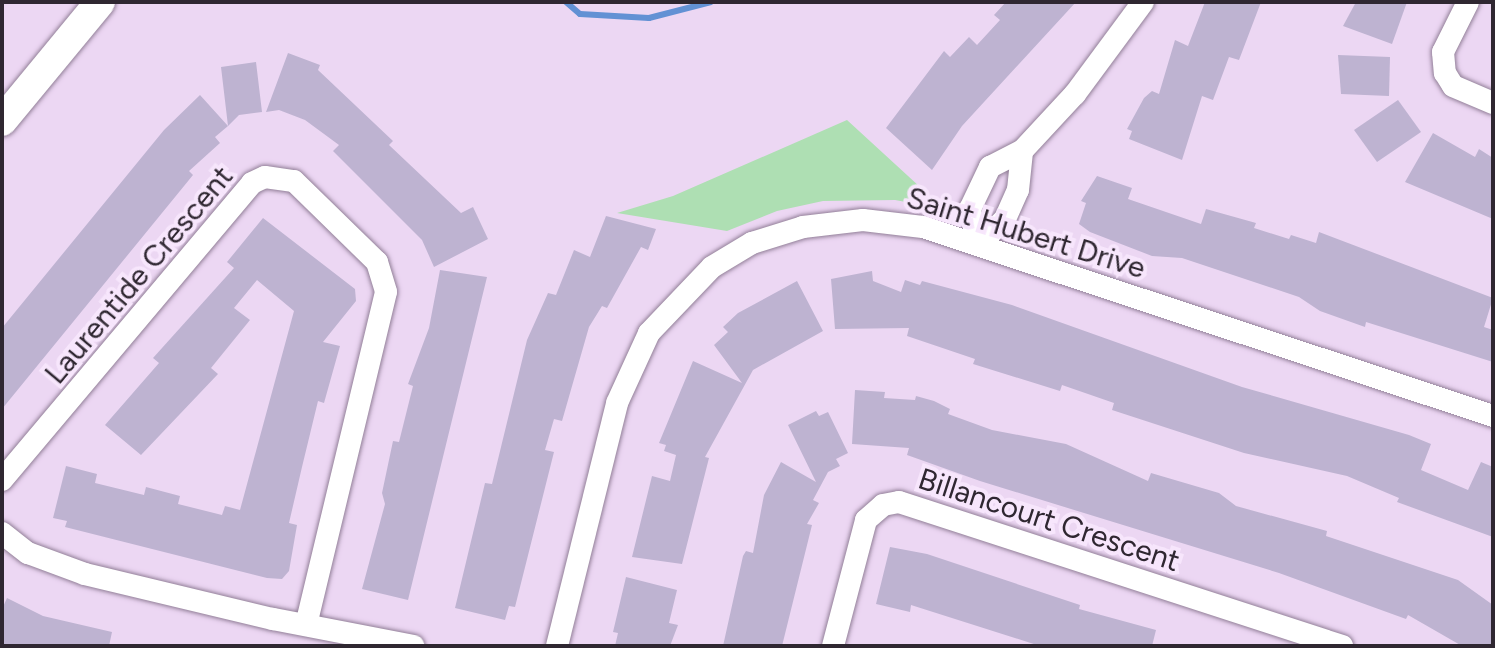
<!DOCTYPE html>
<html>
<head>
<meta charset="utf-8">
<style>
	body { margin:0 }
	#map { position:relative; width:1495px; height:648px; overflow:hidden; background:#ecd7f3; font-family:Figtree,sans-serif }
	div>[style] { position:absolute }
	.green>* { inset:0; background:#aedfb3 }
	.stream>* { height:6px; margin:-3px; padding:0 3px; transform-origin:3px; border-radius:3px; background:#6291d4 }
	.building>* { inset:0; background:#beb3d1 }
	.roads { filter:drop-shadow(0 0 2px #927f98) drop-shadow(0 0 2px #927f98) }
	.street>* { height:22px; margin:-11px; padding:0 11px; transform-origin:11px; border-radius:11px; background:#fff }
	.secondary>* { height:30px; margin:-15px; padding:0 15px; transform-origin:15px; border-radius:15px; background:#fff }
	span { translate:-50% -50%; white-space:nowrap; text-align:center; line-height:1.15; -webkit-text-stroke:8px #f7e6fc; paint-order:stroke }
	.street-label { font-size:30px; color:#2f2731 }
	.frame { position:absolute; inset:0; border:4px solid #2f2731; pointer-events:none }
</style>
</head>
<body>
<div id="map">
	<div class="green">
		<i style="clip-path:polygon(847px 120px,944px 209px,895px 200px,823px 201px,777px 211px,727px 231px,617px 213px,673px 196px)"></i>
	</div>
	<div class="stream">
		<i style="left:566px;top:2px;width:18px;rotate:41deg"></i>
		<i style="left:580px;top:14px;width:69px;rotate:3.3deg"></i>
		<i style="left:649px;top:18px;width:64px;rotate:-14.5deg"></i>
	</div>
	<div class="building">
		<i style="clip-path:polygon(1006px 2px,1076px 2px,962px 126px,932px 170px,886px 128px,944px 51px,950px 57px,969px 37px,977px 45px,1000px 20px,994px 15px)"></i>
		<i style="clip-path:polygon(1205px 2px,1261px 2px,1239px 60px,1229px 57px,1213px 100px,1202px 96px,1182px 160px,1129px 139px,1132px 131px,1127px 129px,1144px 98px,1152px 91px,1159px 94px,1175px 40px,1188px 46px)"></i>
		<i style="clip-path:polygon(1356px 2px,1407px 2px,1392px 44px,1343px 26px)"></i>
		<i style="clip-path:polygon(288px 53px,320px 65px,318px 70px,393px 141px,389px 145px,461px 213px,473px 207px,488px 239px,434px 267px,422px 240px,333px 151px,339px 145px,305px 120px,279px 110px,266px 112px)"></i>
		<i style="clip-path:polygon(1338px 55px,1390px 57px,1389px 96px,1341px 94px)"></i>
		<i style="clip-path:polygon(256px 62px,262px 112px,239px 115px,228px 126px,221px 67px)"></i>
		<i style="clip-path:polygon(200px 95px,228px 126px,215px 137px,220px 143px,189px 171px,193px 175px,2px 409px,2px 328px,164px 130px)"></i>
		<i style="clip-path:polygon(1398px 100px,1421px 132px,1377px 162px,1354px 130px)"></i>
		<i style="clip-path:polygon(1433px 133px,1475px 157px,1479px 149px,1493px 158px,1493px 219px,1405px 182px)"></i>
		<i style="clip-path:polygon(1097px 176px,1132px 188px,1128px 199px,1201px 224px,1206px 209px,1256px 223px,1254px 228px,1289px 239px,1291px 235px,1316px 243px,1319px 232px,1493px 298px,1484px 327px,1493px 330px,1493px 362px,1366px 322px,1365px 327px,1320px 311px,1299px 297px,1182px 258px,1152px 256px,1090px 232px,1079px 224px,1086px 203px,1081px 201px)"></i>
		<i style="clip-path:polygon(606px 216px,656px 229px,648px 250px,641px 247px,607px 308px,602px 306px,589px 327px,562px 421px,554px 419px,545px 450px,554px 452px,515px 607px,509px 606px,505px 620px,455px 608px,485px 483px,492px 484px,527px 340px,548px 293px,556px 295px,574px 250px,590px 257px)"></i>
		<i style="clip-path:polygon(263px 218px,355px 289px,356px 301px,323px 342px,340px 346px,324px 403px,318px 401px,302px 467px,289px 523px,297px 525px,289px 571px,282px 579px,267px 578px,65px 527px,67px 521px,53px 518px,66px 466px,97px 474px,95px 483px,144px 495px,146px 487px,180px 496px,178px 504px,222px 515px,225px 506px,240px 510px,294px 311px,257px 280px,234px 308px,250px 320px,211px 368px,218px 374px,141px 455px,105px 425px,159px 363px,153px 358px,234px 268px,227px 262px)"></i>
		<i style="clip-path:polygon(440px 270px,487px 277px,408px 600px,362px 589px,385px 504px,382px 493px,393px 441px,399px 442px,413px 386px,408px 384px,429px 328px)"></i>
		<i style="clip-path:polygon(872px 271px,873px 281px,901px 292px,905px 280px,920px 285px,922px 281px,1012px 305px,1242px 387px,1409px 435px,1431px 444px,1421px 470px,1468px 490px,1481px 462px,1493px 467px,1493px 537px,1397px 502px,1399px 498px,1347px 476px,1244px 453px,1112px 410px,1114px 403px,1062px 385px,1060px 391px,973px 364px,975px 359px,907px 336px,909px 328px,835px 329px,831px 279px)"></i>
		<i style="clip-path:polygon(797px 281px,823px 331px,753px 370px,705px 457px,709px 458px,682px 564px,632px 557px,652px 476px,670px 481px,676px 455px,664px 451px,666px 445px,659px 443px,693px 361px,742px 383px,714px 345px,728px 332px,723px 327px,738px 313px)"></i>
		<i style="clip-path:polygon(855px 390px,885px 392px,884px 398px,915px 400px,916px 396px,934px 401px,950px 409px,948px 414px,992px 430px,1066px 444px,1148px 481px,1151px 473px,1219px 493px,1236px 506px,1327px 531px,1326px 536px,1458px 580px,1493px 605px,1493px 646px,1462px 646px,1408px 615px,1406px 619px,1279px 573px,980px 481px,907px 455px,909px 448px,852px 444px)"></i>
		<i style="clip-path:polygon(816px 411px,819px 416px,828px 412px,848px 453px,836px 459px,840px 466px,828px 472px,813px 500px,819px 503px,807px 524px,812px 525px,782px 646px,723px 646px,743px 556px,746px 551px,753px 553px,764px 495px,781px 462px,816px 482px,788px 425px)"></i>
		<i style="clip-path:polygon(890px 547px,927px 554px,1080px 605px,1079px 609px,1156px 630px,1152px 646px,1040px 646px,911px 605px,910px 612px,876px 604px)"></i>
		<i style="clip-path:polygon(626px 577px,677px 590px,669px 623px,678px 625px,670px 646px,615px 646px,618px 633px,613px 632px)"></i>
		<i style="clip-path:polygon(7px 598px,43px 616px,112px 632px,109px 646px,2px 646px,2px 609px)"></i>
	</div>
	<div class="roads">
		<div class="street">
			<i style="left:1468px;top:2px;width:56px;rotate:116.6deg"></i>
			<i style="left:1443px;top:52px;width:21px;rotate:85deg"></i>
			<i style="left:1445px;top:73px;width:15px;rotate:58deg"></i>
			<i style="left:1453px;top:86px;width:43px;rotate:23deg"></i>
			<i style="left:978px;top:245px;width:37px;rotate:-103deg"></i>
			<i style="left:970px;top:209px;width:47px;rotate:-64.5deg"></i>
			<i style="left:990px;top:167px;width:36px;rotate:-27deg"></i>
			<i style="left:1022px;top:151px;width:78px;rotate:-47.1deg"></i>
			<i style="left:1075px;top:94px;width:114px;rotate:-53.5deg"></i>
			<i style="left:978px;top:245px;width:37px;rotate:-44deg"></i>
			<i style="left:1005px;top:219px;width:32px;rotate:-66deg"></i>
			<i style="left:1018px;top:190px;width:39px;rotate:-84deg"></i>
			<i style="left:2px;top:480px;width:388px;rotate:-49.9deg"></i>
			<i style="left:252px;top:183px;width:14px;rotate:-25deg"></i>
			<i style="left:265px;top:177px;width:29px;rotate:8deg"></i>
			<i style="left:294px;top:181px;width:116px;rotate:44.3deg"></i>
			<i style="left:377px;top:262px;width:31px;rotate:73deg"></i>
			<i style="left:386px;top:292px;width:342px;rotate:103.5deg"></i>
			<i style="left:2px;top:533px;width:33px;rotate:38deg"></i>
			<i style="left:28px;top:553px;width:61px;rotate:20.2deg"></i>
			<i style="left:85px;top:574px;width:193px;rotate:13.5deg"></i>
			<i style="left:273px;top:619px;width:143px;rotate:10.9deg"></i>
			<i style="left:557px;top:646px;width:250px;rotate:-76.1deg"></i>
			<i style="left:617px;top:403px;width:77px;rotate:-65.4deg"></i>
			<i style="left:649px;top:333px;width:91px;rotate:-46.3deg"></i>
			<i style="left:712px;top:267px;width:47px;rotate:-31deg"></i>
			<i style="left:752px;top:243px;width:53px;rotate:-17.4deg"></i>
			<i style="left:803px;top:227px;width:60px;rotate:-6.7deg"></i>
			<i style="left:863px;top:220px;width:60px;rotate:6.7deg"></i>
			<i style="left:923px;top:227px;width:601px;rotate:18.34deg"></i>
			<i style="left:833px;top:646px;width:130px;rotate:-75.3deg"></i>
			<i style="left:866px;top:520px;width:23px;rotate:-41deg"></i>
			<i style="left:883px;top:505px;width:16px;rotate:-11deg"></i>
			<i style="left:899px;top:502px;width:466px;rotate:18deg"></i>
		</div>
		<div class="secondary">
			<i style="left:2px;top:121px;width:154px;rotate:-50.5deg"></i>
		</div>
	</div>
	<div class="street-label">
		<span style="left:1026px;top:233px;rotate:17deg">Saint Hubert Drive</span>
		<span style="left:139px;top:275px;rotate:-50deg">Laurentide Crescent</span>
		<span style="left:1049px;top:520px;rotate:18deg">Billancourt Crescent</span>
	</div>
	<div class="frame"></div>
</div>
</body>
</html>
